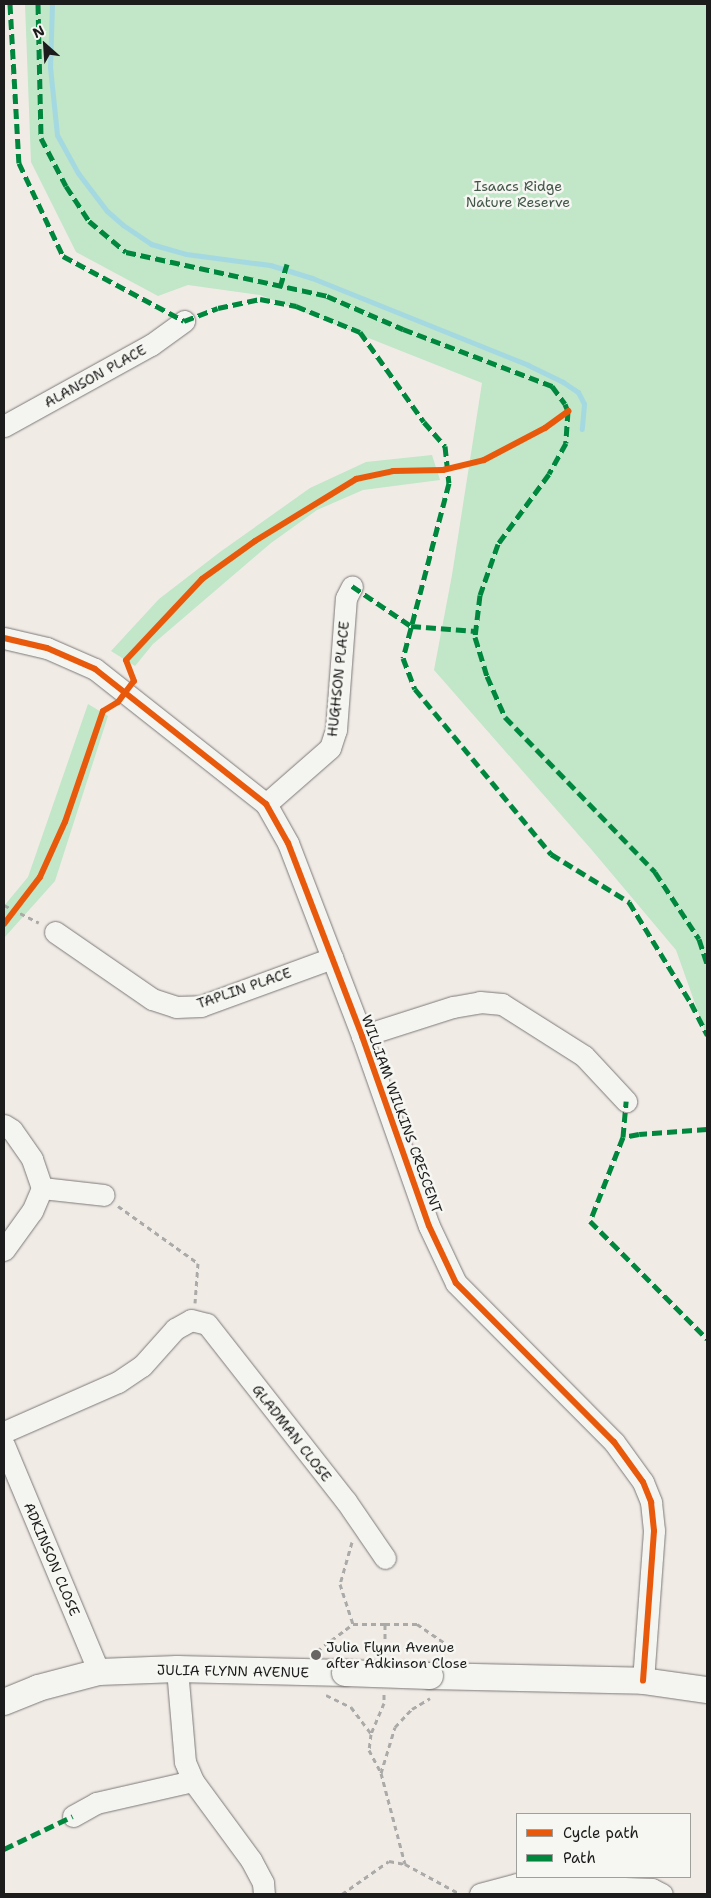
<!DOCTYPE html>
<html>
<head>
<meta charset="utf-8">
<style>
	body { margin:0 }
	#map { position:relative; width:711px; height:1898px; overflow:hidden; background:#f1ebe6; font-family:"Shantell Sans",sans-serif }
	div>[style] { position:absolute }
	.green>* { inset:0; background:#c1e6c8 }
	.stream>* { height:5px; margin:-2.5px; padding:0 2.5px; transform-origin:2.5px; border-radius:2.5px; background:#a4d9e2 }
	.path>* { height:3px; margin-top:-1.5px; transform-origin:0; background:repeating-linear-gradient(90deg,#aaaaa8 0 5px,transparent 0 9px) }
	.roads { filter:drop-shadow(0 0 1px #7c7977) drop-shadow(0 0 1px #7c7977) }
	.minor>* { height:21px; margin:-10.5px; padding:0 10.5px; transform-origin:10.5px; border-radius:10.5px; background:#f4f4f1 }
	.tertiary>* { height:26px; margin:-13px; padding:0 13px; transform-origin:13px; border-radius:13px; background:#f4f4f1 }
	.bridges { filter:drop-shadow(0 0 1px #7c7977) drop-shadow(0 0 1px #7c7977) }
	.tertiary-bridge>* { height:26px; margin:-13px; padding:0 13px; transform-origin:13px; border-radius:13px; background:#f4f4f1 }
	.quiet>* { height:5px; margin-top:-2.5px; transform-origin:0; background:repeating-linear-gradient(90deg,#00873e 0 10px,transparent 0 15px) }
	.cycleway>* { height:6px; margin:-3px; padding:0 3px; transform-origin:3px; border-radius:3px; background:#e8590c }
	.dots>* { width:14px; height:14px; translate:-50% -50%; box-sizing:border-box; border:2px solid #f6f6f2; border-radius:50% }
	span { translate:-50% -50%; white-space:nowrap; text-align:center; line-height:1.15; -webkit-text-stroke:5px #f6f6f2; paint-order:stroke }
	.park-label { font-size:14px; color:#425748 }
	.street-label { font-size:14px; color:#1c1c1c }
	.poi-label { font-size:14px; color:#1c1c1c }
	.left { translate:0 -50%; text-align:left }
	.frame { position:absolute; inset:0; border:5px solid #1c1c1c; pointer-events:none }
	.legend { position:absolute; left:516px; top:1813px; width:175px; height:65px; box-sizing:border-box; background:#f6f6f2; border:1px solid #9f9f9c; margin:0; padding:6px 9px; list-style:none; font-size:15px; color:#1c1c1c }
	.legend li { display:flex; align-items:center; gap:10px; height:25px }
	.legend b { width:25px; border:1px solid #9f9f9c }
	.north { position:absolute; left:20px; top:20px; width:50px; height:50px; -webkit-text-stroke:4px #f6f6f2; paint-order:stroke; rotate:334deg; font-size:14px; font-weight:700; line-height:20px; text-align:center; color:#1c1c1c }
	.north::after { content:''; display:block; margin:auto; width:18px; height:22px; background:#1c1c1c; clip-path:polygon(50% 0,100% 100%,50% 72%,0 100%) }
</style>
</head>
<body>
<div id="map">
	<div class="green">
		<i style="clip-path:polygon(25px 4px,707px 4px,707px 1037px,676px 950px,591px 849px,434px 670px,452px 575px,482px 383px,260px 295px,188px 285px,158px 296px,76px 252px,31px 162px)"></i>
		<i style="clip-path:polygon(432px 455px,440px 480px,363px 490px,317px 510px,271px 543px,153px 644px,135px 666px,111px 651px,159px 599px,220px 552px,310px 488px,366px 462px)"></i>
		<i style="clip-path:polygon(88px 704px,108px 716px,55px 881px,4px 938px,4px 906px,28px 877px)"></i>
	</div>
	<div class="stream">
		<i style="left:52px;top:4px;width:63px;rotate:91.8deg"></i>
		<i style="left:50px;top:67px;width:68px;rotate:84.1deg"></i>
		<i style="left:57px;top:135px;width:43px;rotate:61.1deg"></i>
		<i style="left:78px;top:173px;width:48px;rotate:52.7deg"></i>
		<i style="left:107px;top:211px;width:21px;rotate:41deg"></i>
		<i style="left:123px;top:225px;width:34px;rotate:34deg"></i>
		<i style="left:151px;top:244px;width:36px;rotate:16deg"></i>
		<i style="left:186px;top:254px;width:85px;rotate:7.5deg"></i>
		<i style="left:270px;top:265px;width:44px;rotate:17.2deg"></i>
		<i style="left:312px;top:278px;width:233px;rotate:21.9deg"></i>
		<i style="left:528px;top:365px;width:39px;rotate:26deg"></i>
		<i style="left:563px;top:382px;width:18px;rotate:34deg"></i>
		<i style="left:578px;top:392px;width:13px;rotate:63deg"></i>
		<i style="left:584px;top:404px;width:25px;rotate:95deg"></i>
	</div>
	<div class="path">
		<i style="left:4px;top:905px;width:39px;rotate:27deg"></i>
		<i style="left:118px;top:1206px;width:98px;rotate:35.5deg"></i>
		<i style="left:198px;top:1263px;width:40px;rotate:94.3deg"></i>
		<i style="left:352px;top:1542px;width:44px;rotate:105.9deg"></i>
		<i style="left:340px;top:1584px;width:42px;rotate:72deg"></i>
		<i style="left:353px;top:1624px;width:32px"></i>
		<i style="left:385px;top:1624px;width:29px;rotate:90deg"></i>
		<i style="left:385px;top:1624px;width:32px"></i>
		<i style="left:417px;top:1624px;width:42px;rotate:34.4deg"></i>
		<i style="left:452px;top:1648px;width:7px;rotate:98deg"></i>
		<i style="left:317px;top:1651px;width:45px;rotate:-36.9deg"></i>
		<i style="left:384px;top:1694px;width:9px;rotate:90deg"></i>
		<i style="left:384px;top:1703px;width:34px;rotate:113deg"></i>
		<i style="left:371px;top:1734px;width:16px;rotate:97deg"></i>
		<i style="left:369px;top:1750px;width:26px;rotate:62deg"></i>
		<i style="left:381px;top:1773px;width:94px;rotate:75.2deg"></i>
		<i style="left:326px;top:1695px;width:28px;rotate:26deg"></i>
		<i style="left:351px;top:1707px;width:34px;rotate:53deg"></i>
		<i style="left:381px;top:1773px;width:48px;rotate:-73.1deg"></i>
		<i style="left:395px;top:1727px;width:25px;rotate:-47deg"></i>
		<i style="left:412px;top:1709px;width:21px;rotate:-31deg"></i>
		<i style="left:342px;top:1894px;width:57px;rotate:-35.1deg"></i>
		<i style="left:389px;top:1861px;width:16px;rotate:11deg"></i>
		<i style="left:405px;top:1864px;width:63px;rotate:28.6deg"></i>
	</div>
	<div class="roads">
		<div class="minor">
			<i style="left:4px;top:426px;width:168px;rotate:-28.9deg"></i>
			<i style="left:151px;top:345px;width:41px;rotate:-36deg"></i>
			<i style="left:4px;top:638px;width:44px;rotate:13.1deg"></i>
			<i style="left:47px;top:648px;width:52px;rotate:23.6deg"></i>
			<i style="left:95px;top:669px;width:218px;rotate:38.3deg"></i>
			<i style="left:266px;top:804px;width:45px;rotate:60.6deg"></i>
			<i style="left:288px;top:843px;width:207px;rotate:69deg"></i>
			<i style="left:362px;top:1036px;width:201px;rotate:70.6deg"></i>
			<i style="left:429px;top:1226px;width:63px;rotate:64.7deg"></i>
			<i style="left:456px;top:1283px;width:224px;rotate:45.2deg"></i>
			<i style="left:614px;top:1442px;width:49px;rotate:54.1deg"></i>
			<i style="left:643px;top:1482px;width:22px;rotate:68deg"></i>
			<i style="left:651px;top:1502px;width:29px;rotate:84deg"></i>
			<i style="left:654px;top:1531px;width:150px;rotate:94.2deg"></i>
			<i style="left:266px;top:804px;width:85px;rotate:-41.2deg"></i>
			<i style="left:330px;top:748px;width:19px;rotate:-72deg"></i>
			<i style="left:336px;top:730px;width:132px;rotate:-85.7deg"></i>
			<i style="left:346px;top:598px;width:13px;rotate:-63deg"></i>
			<i style="left:55px;top:932px;width:118px;rotate:34.6deg"></i>
			<i style="left:152px;top:999px;width:25px;rotate:18deg"></i>
			<i style="left:176px;top:1007px;width:25px;rotate:-2deg"></i>
			<i style="left:201px;top:1006px;width:140px;rotate:-20.1deg"></i>
			<i style="left:362px;top:1036px;width:96px;rotate:-17.7deg"></i>
			<i style="left:453px;top:1007px;width:27px;rotate:-10deg"></i>
			<i style="left:480px;top:1002px;width:22px;rotate:5deg"></i>
			<i style="left:502px;top:1004px;width:97px;rotate:32.4deg"></i>
			<i style="left:584px;top:1056px;width:62px;rotate:47deg"></i>
			<i style="left:4px;top:1125px;width:9px;rotate:32deg"></i>
			<i style="left:12px;top:1130px;width:35px;rotate:55deg"></i>
			<i style="left:32px;top:1159px;width:31px;rotate:71deg"></i>
			<i style="left:42px;top:1188px;width:25px;rotate:113deg"></i>
			<i style="left:32px;top:1211px;width:48px;rotate:125.7deg"></i>
			<i style="left:42px;top:1188px;width:62px;rotate:6.4deg"></i>
			<i style="left:4px;top:1432px;width:124px;rotate:-23.7deg"></i>
			<i style="left:118px;top:1382px;width:29px;rotate:-34deg"></i>
			<i style="left:142px;top:1366px;width:50px;rotate:-48.3deg"></i>
			<i style="left:175px;top:1329px;width:18px;rotate:-29deg"></i>
			<i style="left:191px;top:1320px;width:16px;rotate:14deg"></i>
			<i style="left:207px;top:1324px;width:225px;rotate:51.9deg"></i>
			<i style="left:346px;top:1501px;width:69px;rotate:55.6deg"></i>
			<i style="left:4px;top:1445px;width:246px;rotate:67.3deg"></i>
			<i style="left:177px;top:1669px;width:93px;rotate:85.1deg"></i>
			<i style="left:185px;top:1762px;width:21px;rotate:67deg"></i>
			<i style="left:193px;top:1781px;width:98px;rotate:53.7deg"></i>
			<i style="left:251px;top:1860px;width:26px;rotate:62deg"></i>
			<i style="left:263px;top:1883px;width:11px;rotate:85deg"></i>
			<i style="left:73px;top:1816px;width:26px;rotate:-29deg"></i>
			<i style="left:96px;top:1803px;width:99px;rotate:-12.8deg"></i>
			<i style="left:480px;top:1894px;width:38px;rotate:-15deg"></i>
			<i style="left:517px;top:1884px;width:135px;rotate:2.1deg"></i>
			<i style="left:652px;top:1889px;width:11px;rotate:27deg"></i>
		</div>
		<div class="tertiary">
			<i style="left:430px;top:1676px;width:213px;rotate:1.3deg"></i>
			<i style="left:643px;top:1681px;width:65px;rotate:8deg"></i>
			<i style="left:4px;top:1702px;width:37px;rotate:-22deg"></i>
			<i style="left:38px;top:1688px;width:63px;rotate:-14.7deg"></i>
			<i style="left:99px;top:1672px;width:78px;rotate:-2.2deg"></i>
			<i style="left:177px;top:1669px;width:168px;rotate:1.4deg"></i>
		</div>
	</div>
	<div class="bridges">
		<div class="tertiary-bridge">
			<i style="left:345px;top:1673px;width:85px;rotate:2deg"></i>
		</div>
	</div>
	<div class="quiet">
		<i style="left:10px;top:4px;width:159px;rotate:86.8deg"></i>
		<i style="left:19px;top:163px;width:103px;rotate:64.7deg"></i>
		<i style="left:63px;top:256px;width:137px;rotate:28.2deg"></i>
		<i style="left:184px;top:321px;width:36px;rotate:-21deg"></i>
		<i style="left:218px;top:308px;width:43px;rotate:-12.1deg"></i>
		<i style="left:260px;top:299px;width:37px;rotate:11deg"></i>
		<i style="left:296px;top:306px;width:69px;rotate:22.1deg"></i>
		<i style="left:360px;top:332px;width:110px;rotate:54.6deg"></i>
		<i style="left:424px;top:422px;width:32px;rotate:49deg"></i>
		<i style="left:445px;top:446px;width:37px;rotate:84deg"></i>
		<i style="left:449px;top:483px;width:181px;rotate:104.7deg"></i>
		<i style="left:403px;top:658px;width:33px;rotate:69deg"></i>
		<i style="left:415px;top:689px;width:214px;rotate:50.5deg"></i>
		<i style="left:551px;top:854px;width:92px;rotate:31.6deg"></i>
		<i style="left:629px;top:902px;width:119px;rotate:58.5deg"></i>
		<i style="left:691px;top:1003px;width:36px;rotate:63deg"></i>
		<i style="left:38px;top:4px;width:134px;rotate:88.7deg"></i>
		<i style="left:41px;top:138px;width:54px;rotate:62.5deg"></i>
		<i style="left:66px;top:186px;width:42px;rotate:56.7deg"></i>
		<i style="left:89px;top:221px;width:48px;rotate:40deg"></i>
		<i style="left:126px;top:252px;width:206px;rotate:12.3deg"></i>
		<i style="left:327px;top:296px;width:83px;rotate:23.5deg"></i>
		<i style="left:403px;top:329px;width:160px;rotate:20.9deg"></i>
		<i style="left:552px;top:386px;width:22px;rotate:54deg"></i>
		<i style="left:565px;top:404px;width:8px;rotate:67deg"></i>
		<i style="left:568px;top:411px;width:32px;rotate:94deg"></i>
		<i style="left:566px;top:443px;width:35px;rotate:119deg"></i>
		<i style="left:549px;top:474px;width:87px;rotate:126.1deg"></i>
		<i style="left:498px;top:544px;width:54px;rotate:109.4deg"></i>
		<i style="left:480px;top:595px;width:42px;rotate:96.8deg"></i>
		<i style="left:475px;top:637px;width:41px;rotate:72.9deg"></i>
		<i style="left:487px;top:676px;width:45px;rotate:66.3deg"></i>
		<i style="left:505px;top:717px;width:216px;rotate:45.9deg"></i>
		<i style="left:655px;top:872px;width:80px;rotate:56.7deg"></i>
		<i style="left:699px;top:939px;width:26px;rotate:72deg"></i>
		<i style="left:280px;top:287px;width:24px;rotate:-73deg"></i>
		<i style="left:352px;top:586px;width:71px;rotate:34.1deg"></i>
		<i style="left:411px;top:626px;width:65px;rotate:4.4deg"></i>
		<i style="left:707px;top:1129px;width:68px;rotate:175.8deg"></i>
		<i style="left:639px;top:1134px;width:16px;rotate:169deg"></i>
		<i style="left:623px;top:1137px;width:90px;rotate:111.4deg"></i>
		<i style="left:590px;top:1221px;width:166px;rotate:45.2deg"></i>
		<i style="left:623px;top:1137px;width:36px;rotate:-85deg"></i>
		<i style="left:4px;top:1849px;width:76px;rotate:-25.6deg"></i>
	</div>
	<div class="cycleway">
		<i style="left:4px;top:638px;width:44px;rotate:13.1deg"></i>
		<i style="left:47px;top:648px;width:52px;rotate:23.6deg"></i>
		<i style="left:95px;top:669px;width:218px;rotate:38.3deg"></i>
		<i style="left:266px;top:804px;width:45px;rotate:60.6deg"></i>
		<i style="left:288px;top:843px;width:207px;rotate:69deg"></i>
		<i style="left:362px;top:1036px;width:201px;rotate:70.6deg"></i>
		<i style="left:429px;top:1226px;width:63px;rotate:64.7deg"></i>
		<i style="left:456px;top:1283px;width:224px;rotate:45.2deg"></i>
		<i style="left:614px;top:1442px;width:49px;rotate:54.1deg"></i>
		<i style="left:643px;top:1482px;width:22px;rotate:68deg"></i>
		<i style="left:651px;top:1502px;width:29px;rotate:84deg"></i>
		<i style="left:654px;top:1531px;width:150px;rotate:94.2deg"></i>
		<i style="left:4px;top:924px;width:59px;rotate:-52.5deg"></i>
		<i style="left:40px;top:877px;width:60px;rotate:-65.6deg"></i>
		<i style="left:65px;top:822px;width:117px;rotate:-71.1deg"></i>
		<i style="left:103px;top:711px;width:17px;rotate:-31deg"></i>
		<i style="left:118px;top:702px;width:26px;rotate:-53deg"></i>
		<i style="left:134px;top:681px;width:22px;rotate:-111deg"></i>
		<i style="left:126px;top:660px;width:111px;rotate:-46.8deg"></i>
		<i style="left:202px;top:579px;width:65px;rotate:-35.6deg"></i>
		<i style="left:255px;top:541px;width:119px;rotate:-31.5deg"></i>
		<i style="left:356px;top:479px;width:38px;rotate:-12deg"></i>
		<i style="left:393px;top:471px;width:50px;rotate:-1.1deg"></i>
		<i style="left:443px;top:470px;width:42px;rotate:-13.7deg"></i>
		<i style="left:484px;top:460px;width:69px;rotate:-27.7deg"></i>
		<i style="left:545px;top:428px;width:29px;rotate:-36deg"></i>
	</div>
	<div class="dots">
		<i style="left:316px;top:1655px;background:#676463"></i>
	</div>
	<div class="park-label">
		<span style="left:518px;top:194px">Isaacs Ridge<br>Nature Reserve</span>
	</div>
	<div class="street-label">
		<span style="left:95px;top:376px;rotate:-29deg">ALANSON PLACE</span>
		<span style="left:338px;top:679px;rotate:-84deg">HUGHSON PLACE</span>
		<span style="left:244px;top:988px;rotate:-19deg">TAPLIN PLACE</span>
		<span style="left:402px;top:1114px;rotate:70deg">WILLIAM WILKINS CRESCENT</span>
		<span style="left:292px;top:1433px;rotate:52deg">GLADMAN CLOSE</span>
		<span style="left:52px;top:1559px;rotate:67deg">ADKINSON CLOSE</span>
		<span style="left:233px;top:1671px;rotate:1deg">JULIA FLYNN AVENUE</span>
	</div>
	<div class="poi-label">
		<span class="left" style="left:326px;top:1655px">Julia Flynn Avenue<br>after Adkinson Close</span>
	</div>
	<div class="frame"></div>
	<ul class="legend">
	<li><b style="height:6px;background:#e8590c"></b>Cycle path</li>
	<li><b style="height:6px;background:#00873e"></b>Path</li>
	</ul>
	<div class="north">N</div>
</div>
</body>
</html>
